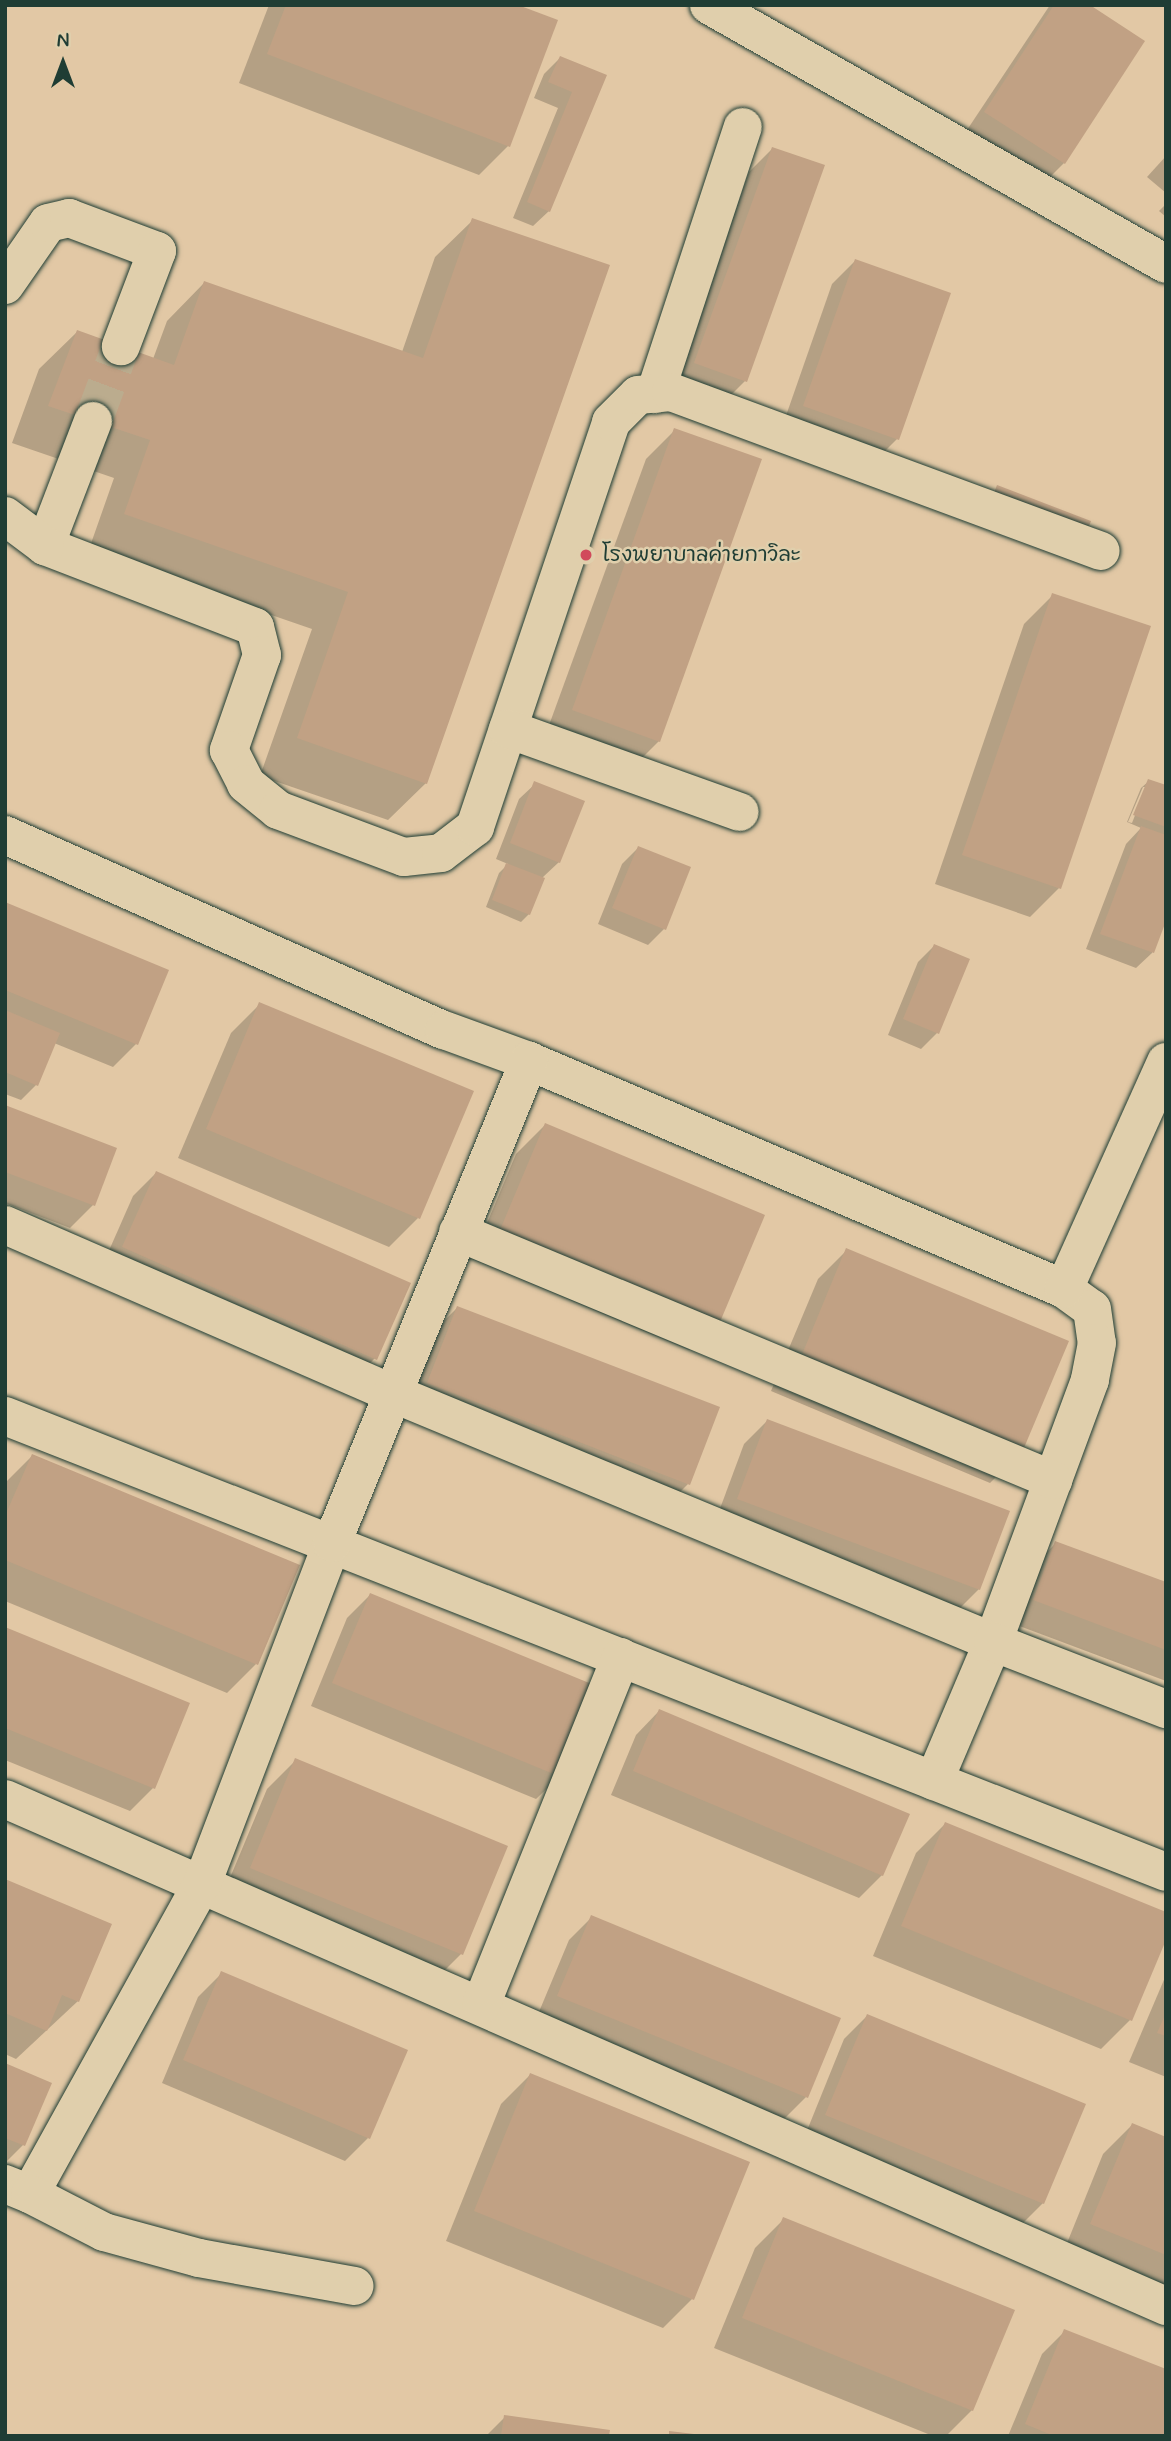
<!DOCTYPE html>
<html>
<head>
<meta charset="utf-8">
<style>
	body { margin:0 }
	#map { position:relative; width:1171px; height:2441px; overflow:hidden; background:#e2c8a5; font-family:Mynerve,"Playpen Sans Thai",sans-serif }
	div>[style] { position:absolute }
	.shadow>* { inset:0; background:#0003 }
	.building>* { inset:0; background:#c1a184 }
	.minor-tunnel>* { height:38px; margin-top:-19px; transform-origin:0; background:repeating-linear-gradient(90deg,#bbac8e 0 38px,transparent 0 57px) }
	.roads { filter:drop-shadow(0 0 2px #1f3d34) drop-shadow(0 0 2px #1f3d34) }
	.minor>* { height:38px; margin:-19px; padding:0 19px; transform-origin:19px; border-radius:19px; background:#e0cfac }
	.dots>* { width:19px; height:19px; translate:-50% -50%; box-sizing:border-box; border:4px solid #e0cfac; border-radius:50% }
	span { translate:-50% -50%; white-space:nowrap; text-align:center; line-height:1.15; -webkit-text-stroke:5px #e0cfac; paint-order:stroke }
	.poi-label { font-size:21px; color:#1f3d34 }
	.left { translate:0 -50%; text-align:left }
	.frame { position:absolute; inset:0; border:7px solid #1f3d34; pointer-events:none }
	.north { position:absolute; left:28px; top:28px; width:70px; height:70px; -webkit-text-stroke:5px #e0cfac; paint-order:stroke; rotate:0deg; font-size:19px; font-weight:700; line-height:28px; text-align:center; color:#1f3d34 }
	.north::after { content:''; display:block; margin:auto; width:24px; height:32px; background:#1f3d34; clip-path:polygon(50% 0,100% 100%,50% 72%,0 100%) }
</style>
</head>
<body>
<div id="map">
	<div class="shadow">
		<i style="clip-path:polygon(269px 5px,513px 5px,508px 146px,479px 175px,239px 83px)"></i>
		<i style="clip-path:polygon(1050px 5px,1087px 5px,1064px 163px,1041px 186px,963px 136px)"></i>
		<i style="clip-path:polygon(560px 58px,605px 76px,549px 211px,533px 226px,513px 218px,558px 108px,534px 98px,544px 74px)"></i>
		<i style="clip-path:polygon(772px 149px,745px 381px,722px 404px,672px 386px,749px 172px)"></i>
		<i style="clip-path:polygon(1166px 156px,1166px 193px,1147px 177px)"></i>
		<i style="clip-path:polygon(1166px 204px,1166px 217px,1159px 211px)"></i>
		<i style="clip-path:polygon(473px 220px,426px 783px,388px 820px,260px 776px,312px 629px,88px 552px,114px 478px,12px 443px,39px 369px,77px 332px,153px 359px,167px 321px,204px 283px,402px 352px,435px 257px)"></i>
		<i style="clip-path:polygon(855px 261px,897px 439px,874px 462px,781px 430px,832px 284px)"></i>
		<i style="clip-path:polygon(675px 430px,659px 741px,630px 770px,544px 739px,646px 459px)"></i>
		<i style="clip-path:polygon(1053px 595px,1059px 888px,1030px 917px,935px 884px,1024px 624px)"></i>
		<i style="clip-path:polygon(evenodd,1149px 781px,1166px 787px,1166px 916px,1152px 953px,1136px 968px,1086px 949px,1126px 844px,1141px 828px,1127px 822px,1141px 788px,1149px 781px,1143px 787px,1146px 787px,1132px 823px,1128px 822px,1143px 787px)"></i>
		<i style="clip-path:polygon(535px 784px,559px 862px,542px 878px,529px 914px,521px 922px,486px 907px,499px 873px,508px 864px,496px 859px,519px 799px)"></i>
		<i style="clip-path:polygon(638px 848px,664px 929px,648px 945px,598px 924px,622px 864px)"></i>
		<i style="clip-path:polygon(5px 904px,136px 1044px,113px 1067px,54px 1043px,36px 1085px,21px 1100px,5px 1094px)"></i>
		<i style="clip-path:polygon(934px 946px,937px 1033px,921px 1049px,888px 1035px,918px 962px)"></i>
		<i style="clip-path:polygon(260px 1004px,418px 1218px,389px 1247px,178px 1158px,231px 1033px)"></i>
		<i style="clip-path:polygon(5px 1107px,93px 1205px,70px 1228px,5px 1203px)"></i>
		<i style="clip-path:polygon(545px 1125px,718px 1321px,689px 1350px,472px 1259px,516px 1154px)"></i>
		<i style="clip-path:polygon(156px 1173px,375px 1358px,352px 1382px,100px 1271px,133px 1196px)"></i>
		<i style="clip-path:polygon(847px 1250px,1019px 1454px,990px 1483px,771px 1391px,818px 1279px)"></i>
		<i style="clip-path:polygon(457px 1308px,688px 1484px,665px 1507px,405px 1406px,434px 1331px)"></i>
		<i style="clip-path:polygon(767px 1421px,979px 1589px,956px 1612px,715px 1522px,744px 1444px)"></i>
		<i style="clip-path:polygon(32px 1456px,256px 1664px,227px 1693px,5px 1601px,5px 1483px)"></i>
		<i style="clip-path:polygon(1056px 1543px,1166px 1584px,1166px 1681px,1011px 1623px,1033px 1566px)"></i>
		<i style="clip-path:polygon(370px 1595px,560px 1776px,536px 1799px,311px 1706px,347px 1618px)"></i>
		<i style="clip-path:polygon(5px 1629px,153px 1788px,130px 1811px,5px 1760px)"></i>
		<i style="clip-path:polygon(659px 1711px,882px 1875px,859px 1898px,611px 1795px,636px 1735px)"></i>
		<i style="clip-path:polygon(296px 1760px,506px 1847px,461px 1954px,432px 1983px,222px 1897px,267px 1789px)"></i>
		<i style="clip-path:polygon(945px 1824px,1130px 2020px,1101px 2049px,873px 1956px,916px 1853px)"></i>
		<i style="clip-path:polygon(5px 1881px,78px 2001px,16px 2059px,5px 2054px)"></i>
		<i style="clip-path:polygon(592px 1917px,806px 2097px,783px 2120px,536px 2019px,569px 1940px)"></i>
		<i style="clip-path:polygon(221px 1974px,368px 2138px,345px 2161px,162px 2083px,198px 1997px)"></i>
		<i style="clip-path:polygon(1166px 1975px,1166px 2077px,1129px 2062px)"></i>
		<i style="clip-path:polygon(867px 2016px,1043px 2203px,1020px 2226px,804px 2138px,844px 2039px)"></i>
		<i style="clip-path:polygon(5px 2065px,50px 2084px,23px 2145px,5px 2163px)"></i>
		<i style="clip-path:polygon(530px 2075px,692px 2299px,663px 2328px,446px 2241px,501px 2104px)"></i>
		<i style="clip-path:polygon(1132px 2125px,1166px 2139px,1166px 2295px,1063px 2253px,1103px 2154px)"></i>
		<i style="clip-path:polygon(784px 2219px,1012px 2311px,972px 2410px,946px 2436px,933px 2436px,714px 2348px,755px 2248px)"></i>
		<i style="clip-path:polygon(1065px 2331px,1166px 2436px,1008px 2436px,1042px 2354px)"></i>
		<i style="clip-path:polygon(505px 2417px,607px 2436px,486px 2436px)"></i>
	</div>
	<div class="building">
		<i style="clip-path:polygon(286px 5px,518px 5px,558px 20px,510px 147px,267px 54px)"></i>
		<i style="clip-path:polygon(1054px 5px,1090px 5px,1145px 41px,1065px 164px,984px 112px)"></i>
		<i style="clip-path:polygon(560px 56px,607px 75px,550px 212px,527px 202px,572px 92px,548px 82px)"></i>
		<i style="clip-path:polygon(772px 147px,825px 165px,747px 382px,694px 363px)"></i>
		<i style="clip-path:polygon(472px 218px,610px 265px,427px 784px,297px 738px,348px 592px,124px 514px,150px 440px,48px 406px,77px 330px,174px 365px,204px 281px,423px 358px)"></i>
		<i style="clip-path:polygon(855px 259px,951px 293px,899px 440px,803px 406px)"></i>
		<i style="clip-path:polygon(674px 428px,762px 459px,660px 742px,572px 710px)"></i>
		<i style="clip-path:polygon(997px 485px,1091px 521px,1084px 539px,990px 503px)"></i>
		<i style="clip-path:polygon(1052px 593px,1151px 626px,1061px 889px,962px 855px)"></i>
		<i style="clip-path:polygon(1148px 779px,1166px 785px,1166px 827px,1133px 815px)"></i>
		<i style="clip-path:polygon(534px 781px,585px 801px,560px 863px,510px 843px)"></i>
		<i style="clip-path:polygon(1141px 826px,1166px 835px,1166px 921px,1154px 953px,1100px 934px)"></i>
		<i style="clip-path:polygon(638px 846px,691px 867px,666px 930px,612px 908px)"></i>
		<i style="clip-path:polygon(506px 863px,545px 878px,530px 915px,492px 900px)"></i>
		<i style="clip-path:polygon(5px 902px,169px 970px,138px 1045px,5px 990px)"></i>
		<i style="clip-path:polygon(934px 944px,970px 959px,939px 1034px,903px 1019px)"></i>
		<i style="clip-path:polygon(259px 1002px,474px 1091px,420px 1219px,206px 1129px)"></i>
		<i style="clip-path:polygon(5px 1010px,60px 1033px,38px 1086px,5px 1072px)"></i>
		<i style="clip-path:polygon(5px 1105px,117px 1148px,95px 1206px,5px 1172px)"></i>
		<i style="clip-path:polygon(545px 1123px,765px 1215px,720px 1322px,500px 1230px)"></i>
		<i style="clip-path:polygon(156px 1171px,411px 1283px,377px 1360px,122px 1247px)"></i>
		<i style="clip-path:polygon(846px 1248px,1069px 1341px,1021px 1455px,799px 1362px)"></i>
		<i style="clip-path:polygon(457px 1306px,720px 1407px,690px 1485px,427px 1383px)"></i>
		<i style="clip-path:polygon(767px 1419px,1010px 1511px,980px 1590px,737px 1499px)"></i>
		<i style="clip-path:polygon(32px 1454px,300px 1565px,258px 1665px,5px 1560px,5px 1516px)"></i>
		<i style="clip-path:polygon(1055px 1541px,1166px 1582px,1166px 1650px,1033px 1600px)"></i>
		<i style="clip-path:polygon(370px 1593px,599px 1687px,561px 1777px,332px 1683px)"></i>
		<i style="clip-path:polygon(5px 1627px,190px 1703px,155px 1789px,5px 1728px)"></i>
		<i style="clip-path:polygon(659px 1709px,910px 1814px,883px 1876px,633px 1771px)"></i>
		<i style="clip-path:polygon(295px 1758px,508px 1846px,463px 1955px,250px 1868px)"></i>
		<i style="clip-path:polygon(945px 1822px,1166px 1912px,1166px 1940px,1132px 2021px,901px 1926px)"></i>
		<i style="clip-path:polygon(5px 1879px,112px 1924px,79px 2002px,62px 1995px,47px 2031px,5px 2013px)"></i>
		<i style="clip-path:polygon(591px 1915px,841px 2018px,808px 2098px,557px 1996px)"></i>
		<i style="clip-path:polygon(221px 1971px,408px 2050px,370px 2139px,183px 2060px)"></i>
		<i style="clip-path:polygon(1166px 2013px,1166px 2036px,1157px 2033px)"></i>
		<i style="clip-path:polygon(867px 2014px,1086px 2104px,1044px 2204px,825px 2115px)"></i>
		<i style="clip-path:polygon(5px 2063px,52px 2083px,25px 2146px,5px 2138px)"></i>
		<i style="clip-path:polygon(530px 2073px,750px 2162px,694px 2300px,474px 2211px)"></i>
		<i style="clip-path:polygon(1132px 2123px,1166px 2137px,1166px 2255px,1090px 2224px)"></i>
		<i style="clip-path:polygon(783px 2217px,1015px 2310px,973px 2411px,742px 2318px)"></i>
		<i style="clip-path:polygon(1064px 2329px,1166px 2369px,1166px 2436px,1054px 2436px,1025px 2424px)"></i>
		<i style="clip-path:polygon(504px 2415px,610px 2430px,609px 2436px,501px 2436px)"></i>
		<i style="clip-path:polygon(669px 2431px,694px 2434px,694px 2436px,669px 2436px)"></i>
	</div>
	<div class="minor-tunnel">
		<i style="left:93px;top:421px;width:80px;rotate:-69.5deg"></i>
	</div>
	<div class="roads">
		<div class="minor">
			<i style="left:709px;top:5px;width:525px;rotate:29.54deg"></i>
			<i style="left:5px;top:285px;width:75px;rotate:-55.3deg"></i>
			<i style="left:48px;top:223px;width:22px;rotate:-13deg"></i>
			<i style="left:69px;top:218px;width:94px;rotate:20.6deg"></i>
			<i style="left:157px;top:251px;width:102px;rotate:110.8deg"></i>
			<i style="left:655px;top:394px;width:281px;rotate:-71.8deg"></i>
			<i style="left:93px;top:421px;width:134px;rotate:111deg"></i>
			<i style="left:45px;top:546px;width:225px;rotate:21.1deg"></i>
			<i style="left:255px;top:627px;width:29px;rotate:76deg"></i>
			<i style="left:262px;top:655px;width:101px;rotate:109.2deg"></i>
			<i style="left:229px;top:750px;width:38px;rotate:63deg"></i>
			<i style="left:246px;top:784px;width:41px;rotate:39.1deg"></i>
			<i style="left:278px;top:810px;width:134px;rotate:20.5deg"></i>
			<i style="left:404px;top:857px;width:37px;rotate:-6deg"></i>
			<i style="left:441px;top:853px;width:43px;rotate:-37.4deg"></i>
			<i style="left:475px;top:827px;width:427px;rotate:-71.4deg"></i>
			<i style="left:611px;top:422px;width:38px;rotate:-45deg"></i>
			<i style="left:638px;top:395px;width:33px;rotate:-5deg"></i>
			<i style="left:671px;top:392px;width:458px;rotate:20.3deg"></i>
			<i style="left:5px;top:516px;width:50px;rotate:36.9deg"></i>
			<i style="left:508px;top:729px;width:246px;rotate:19.7deg"></i>
			<i style="left:5px;top:835px;width:480px;rotate:24deg"></i>
			<i style="left:444px;top:1030px;width:90px;rotate:20deg"></i>
			<i style="left:529px;top:1061px;width:582px;rotate:23.08deg"></i>
			<i style="left:1064px;top:1289px;width:34px;rotate:36deg"></i>
			<i style="left:1092px;top:1309px;width:34px;rotate:82deg"></i>
			<i style="left:1097px;top:1343px;width:38px;rotate:101deg"></i>
			<i style="left:1090px;top:1380px;width:279px;rotate:110.3deg"></i>
			<i style="left:993px;top:1642px;width:151px;rotate:113deg"></i>
			<i style="left:5px;top:1225px;width:422px;rotate:23.5deg"></i>
			<i style="left:392px;top:1393px;width:651px;rotate:22.5deg"></i>
			<i style="left:993px;top:1642px;width:186px;rotate:21.2deg"></i>
			<i style="left:458px;top:1232px;width:645px;rotate:22.63deg"></i>
			<i style="left:1064px;top:1289px;width:249px;rotate:-65.8deg"></i>
			<i style="left:5px;top:1416px;width:1247px;rotate:21.44deg"></i>
			<i style="left:5px;top:1799px;width:1267px;rotate:23.59deg"></i>
			<i style="left:481px;top:2005px;width:375px;rotate:-68.1deg"></i>
			<i style="left:5px;top:2184px;width:27px;rotate:22deg"></i>
			<i style="left:30px;top:2194px;width:355px;rotate:-61deg"></i>
			<i style="left:202px;top:1884px;width:365px;rotate:-69.1deg"></i>
			<i style="left:332px;top:1543px;width:521px;rotate:-67.77deg"></i>
			<i style="left:30px;top:2194px;width:83px;rotate:27.2deg"></i>
			<i style="left:104px;top:2232px;width:98px;rotate:15.3deg"></i>
			<i style="left:199px;top:2258px;width:158px;rotate:10.2deg"></i>
		</div>
	</div>
	<div class="dots">
		<i style="left:586px;top:555px;background:#d1495b"></i>
	</div>
	<div class="poi-label">
		<span class="left" style="left:602px;top:555px">โรงพยาบาลค่ายกาวิละ</span>
	</div>
	<div class="frame"></div>
	<div class="north">N</div>
</div>
</body>
</html>
